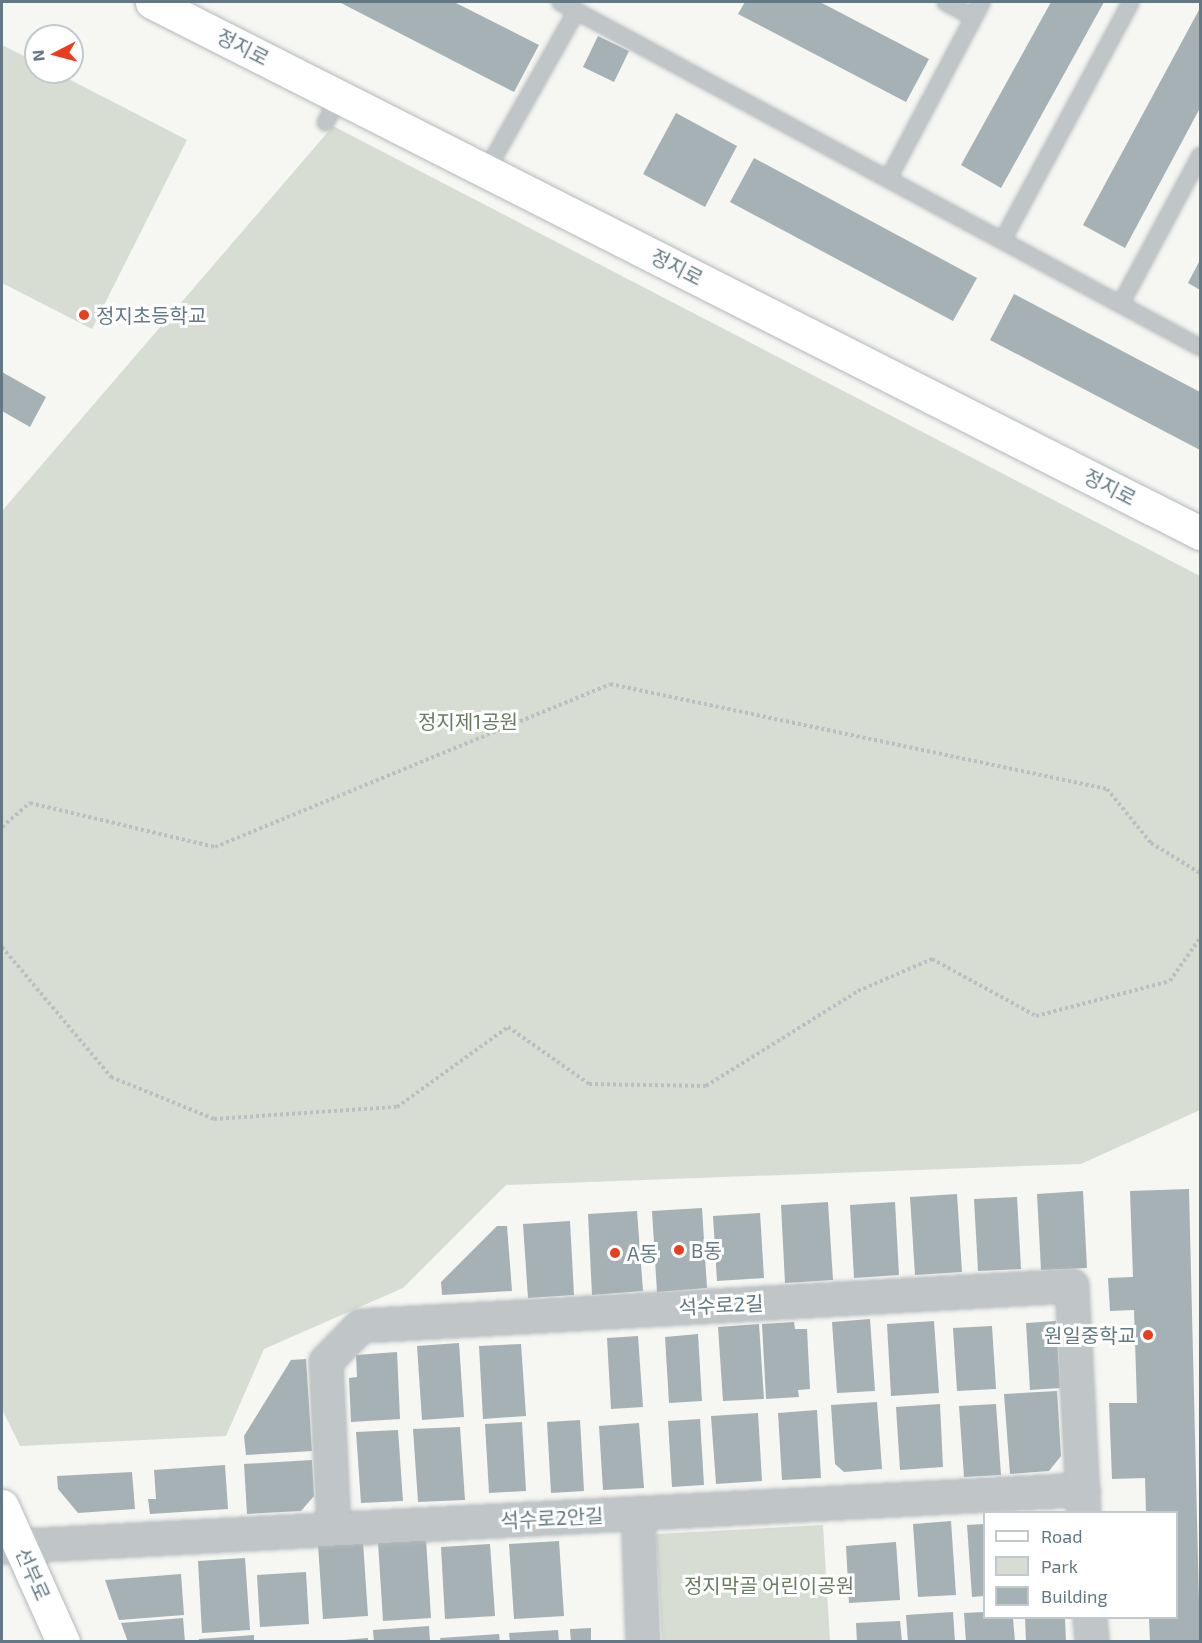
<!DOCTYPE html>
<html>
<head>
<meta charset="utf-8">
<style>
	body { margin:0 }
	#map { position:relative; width:1202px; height:1643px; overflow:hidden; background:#f6f6f2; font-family:"Exo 2","Noto Sans KR",sans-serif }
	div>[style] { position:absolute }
	.green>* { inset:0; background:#d7ddd3 }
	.building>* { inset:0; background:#a6b1b5 }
	.path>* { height:4px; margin-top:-2px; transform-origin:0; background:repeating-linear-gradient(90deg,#bcbfc1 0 3px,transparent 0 6px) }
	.roads { filter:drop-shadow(0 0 2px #b3b9bd) drop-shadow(0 0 2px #b3b9bd) }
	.lane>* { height:15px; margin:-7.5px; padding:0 7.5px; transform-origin:7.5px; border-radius:7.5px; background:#c0c6c8 }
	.street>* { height:32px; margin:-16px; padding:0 16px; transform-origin:16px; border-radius:16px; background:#c0c6c8 }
	.secondary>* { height:33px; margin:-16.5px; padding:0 16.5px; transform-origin:16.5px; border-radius:16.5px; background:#fff }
	.dots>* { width:16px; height:16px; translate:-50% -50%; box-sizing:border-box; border:3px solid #fff; border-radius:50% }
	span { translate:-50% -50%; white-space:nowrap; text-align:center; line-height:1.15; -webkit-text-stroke:6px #fff; paint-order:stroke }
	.street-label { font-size:20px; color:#637884 }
	.poi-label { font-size:20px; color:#637884 }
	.left { translate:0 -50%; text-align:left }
	.right { translate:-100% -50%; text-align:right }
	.park-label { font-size:20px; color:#6a7b63 }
	.frame { position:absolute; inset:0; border:3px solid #637884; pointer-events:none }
	.legend { position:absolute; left:983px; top:1511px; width:195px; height:108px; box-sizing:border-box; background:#fff; border:2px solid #c1c9ce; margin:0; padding:8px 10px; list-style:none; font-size:18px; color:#637884 }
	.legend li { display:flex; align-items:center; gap:12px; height:30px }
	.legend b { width:30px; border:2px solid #c1c9ce }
	.north { position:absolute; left:24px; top:24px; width:60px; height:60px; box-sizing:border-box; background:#fff; border:2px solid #c1c9ce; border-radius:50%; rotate:264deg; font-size:16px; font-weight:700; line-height:24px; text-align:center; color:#637884 }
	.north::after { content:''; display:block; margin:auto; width:21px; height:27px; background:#ea3d1e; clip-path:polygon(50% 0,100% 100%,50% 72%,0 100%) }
</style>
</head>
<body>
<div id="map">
	<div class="green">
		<i style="clip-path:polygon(2px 45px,36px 62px,36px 72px,55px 72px,187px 140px,92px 329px,2px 283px)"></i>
		<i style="clip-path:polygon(333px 126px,1200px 576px,1200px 1110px,1081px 1164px,506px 1185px,403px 1288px,264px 1349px,226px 1436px,20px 1446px,2px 1409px,2px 511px)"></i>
		<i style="clip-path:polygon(823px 1525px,830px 1641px,662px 1641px,656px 1534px)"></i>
	</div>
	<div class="building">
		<i style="clip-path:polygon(339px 2px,454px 2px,539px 45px,514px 92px)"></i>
		<i style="clip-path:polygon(745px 2px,820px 2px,929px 59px,906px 102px,738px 14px)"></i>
		<i style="clip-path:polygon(1051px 2px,1104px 2px,1001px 188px,961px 165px)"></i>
		<i style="clip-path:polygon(1200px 8px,1200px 108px,1125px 248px,1083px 225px)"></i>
		<i style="clip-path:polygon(598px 36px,629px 51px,614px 82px,583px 67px)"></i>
		<i style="clip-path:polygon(676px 113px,737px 146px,705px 207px,643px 174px)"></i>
		<i style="clip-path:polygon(754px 158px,977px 278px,953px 321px,730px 202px)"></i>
		<i style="clip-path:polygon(1200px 260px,1200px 290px,1188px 283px)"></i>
		<i style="clip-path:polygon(1014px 294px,1200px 392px,1200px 450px,990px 340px)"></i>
		<i style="clip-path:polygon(2px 372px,46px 397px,30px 427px,2px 411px)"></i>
		<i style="clip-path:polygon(1189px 1189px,1200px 1642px,1150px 1642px,1149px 1618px,1176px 1618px,1176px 1512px,1146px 1512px,1145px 1478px,1112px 1479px,1109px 1403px,1137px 1403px,1134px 1310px,1110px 1311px,1108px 1278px,1133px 1277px,1130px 1191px)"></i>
		<i style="clip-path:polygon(1083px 1191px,1087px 1268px,1041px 1270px,1037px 1194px)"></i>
		<i style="clip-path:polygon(957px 1194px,962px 1272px,915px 1275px,910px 1197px)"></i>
		<i style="clip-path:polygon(1017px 1197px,1021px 1269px,978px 1271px,974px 1199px)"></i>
		<i style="clip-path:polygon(828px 1202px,833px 1280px,785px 1283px,781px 1205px)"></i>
		<i style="clip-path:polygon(895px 1202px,899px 1275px,854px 1278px,850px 1205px)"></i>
		<i style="clip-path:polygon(702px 1208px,707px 1288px,657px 1292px,652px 1211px)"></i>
		<i style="clip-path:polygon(637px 1211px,643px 1291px,592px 1295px,588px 1214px)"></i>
		<i style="clip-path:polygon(760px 1213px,764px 1278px,717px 1281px,713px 1216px)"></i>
		<i style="clip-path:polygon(570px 1221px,574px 1295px,528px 1298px,523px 1224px)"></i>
		<i style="clip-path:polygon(497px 1226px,507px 1226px,512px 1291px,442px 1295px,441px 1282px)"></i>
		<i style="clip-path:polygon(870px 1319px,875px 1391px,837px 1393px,832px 1322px)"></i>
		<i style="clip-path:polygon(934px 1321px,939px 1393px,891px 1396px,887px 1324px)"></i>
		<i style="clip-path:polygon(1056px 1321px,1060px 1388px,1030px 1390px,1026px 1323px)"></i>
		<i style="clip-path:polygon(794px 1322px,795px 1329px,807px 1329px,810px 1389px,798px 1390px,799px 1397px,766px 1399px,762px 1324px)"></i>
		<i style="clip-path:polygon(759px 1324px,764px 1399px,723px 1401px,718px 1327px)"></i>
		<i style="clip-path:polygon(992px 1326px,996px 1389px,957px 1391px,953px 1328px)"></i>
		<i style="clip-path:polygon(698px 1334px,702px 1401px,669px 1403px,665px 1337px)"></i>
		<i style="clip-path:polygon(638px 1336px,643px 1407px,611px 1409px,607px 1338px)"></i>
		<i style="clip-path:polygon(459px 1343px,464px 1417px,422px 1420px,417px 1346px)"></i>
		<i style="clip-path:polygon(521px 1344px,526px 1416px,483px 1419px,479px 1346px)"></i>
		<i style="clip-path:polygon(397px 1352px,400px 1419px,351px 1422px,349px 1378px,357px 1377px,356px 1355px)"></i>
		<i style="clip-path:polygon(306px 1359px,312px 1451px,246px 1455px,244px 1436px,291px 1360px)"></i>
		<i style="clip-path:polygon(1057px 1391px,1061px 1456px,1049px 1471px,1010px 1474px,1004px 1394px)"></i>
		<i style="clip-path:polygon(877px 1402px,882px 1469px,844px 1472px,835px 1464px,831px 1405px)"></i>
		<i style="clip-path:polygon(940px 1404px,943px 1467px,900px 1470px,896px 1407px)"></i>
		<i style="clip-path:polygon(996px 1404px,1001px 1475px,964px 1477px,959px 1406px)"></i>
		<i style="clip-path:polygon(817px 1410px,821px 1478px,782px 1480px,778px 1413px)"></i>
		<i style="clip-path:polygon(758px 1413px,762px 1481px,716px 1484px,711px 1416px)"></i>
		<i style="clip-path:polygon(700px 1419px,704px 1485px,672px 1487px,668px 1421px)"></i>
		<i style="clip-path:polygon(580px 1420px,584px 1491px,551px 1493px,547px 1422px)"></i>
		<i style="clip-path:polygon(522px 1422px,526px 1491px,489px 1493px,485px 1424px)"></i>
		<i style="clip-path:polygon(639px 1423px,644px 1488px,603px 1490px,599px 1426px)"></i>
		<i style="clip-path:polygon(460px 1427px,465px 1500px,418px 1502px,413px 1429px)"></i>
		<i style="clip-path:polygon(398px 1430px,403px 1501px,361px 1503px,356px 1432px)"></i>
		<i style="clip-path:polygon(312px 1460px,314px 1496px,301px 1511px,247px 1514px,244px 1464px)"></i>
		<i style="clip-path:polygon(225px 1465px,228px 1509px,150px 1514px,148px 1499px,156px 1499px,154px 1470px)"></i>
		<i style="clip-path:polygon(132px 1472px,135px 1509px,78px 1513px,58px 1489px,57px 1476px)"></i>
		<i style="clip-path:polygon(951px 1521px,956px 1595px,918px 1597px,913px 1524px)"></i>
		<i style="clip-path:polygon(984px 1524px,984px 1596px,972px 1597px,967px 1525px)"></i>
		<i style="clip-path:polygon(426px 1539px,431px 1618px,383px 1621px,378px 1542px)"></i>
		<i style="clip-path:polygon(559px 1541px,564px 1616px,514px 1619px,509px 1544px)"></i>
		<i style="clip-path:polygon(363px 1542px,368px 1616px,323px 1619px,318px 1545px)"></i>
		<i style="clip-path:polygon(896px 1542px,900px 1600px,849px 1603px,846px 1546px)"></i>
		<i style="clip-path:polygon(490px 1544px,495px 1616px,445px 1619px,441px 1547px)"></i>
		<i style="clip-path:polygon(245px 1558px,250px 1630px,202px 1633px,198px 1561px)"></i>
		<i style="clip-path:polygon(306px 1572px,309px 1624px,260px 1627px,257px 1575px)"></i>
		<i style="clip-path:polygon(181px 1574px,184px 1615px,119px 1620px,105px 1580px)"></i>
		<i style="clip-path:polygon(953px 1612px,955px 1642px,908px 1642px,906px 1615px)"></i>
		<i style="clip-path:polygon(984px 1612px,984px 1618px,1013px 1618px,1015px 1642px,966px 1642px,964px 1613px)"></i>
		<i style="clip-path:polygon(183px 1618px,185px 1642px,128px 1642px,121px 1623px)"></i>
		<i style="clip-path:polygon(1025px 1618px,1065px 1618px,1066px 1642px,1026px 1642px)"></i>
		<i style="clip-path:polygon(900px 1621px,902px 1642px,857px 1642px,856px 1623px)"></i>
		<i style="clip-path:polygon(429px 1626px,430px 1642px,374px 1642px,373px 1630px)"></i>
		<i style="clip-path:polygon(591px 1628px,591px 1642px,571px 1642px,570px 1629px)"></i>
		<i style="clip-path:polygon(558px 1630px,559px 1642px,510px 1642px,509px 1633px)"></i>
		<i style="clip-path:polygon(499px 1634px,500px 1642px,441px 1642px,440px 1638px)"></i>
		<i style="clip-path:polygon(254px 1635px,254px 1642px,199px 1642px,199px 1639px)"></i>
		<i style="clip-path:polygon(368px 1638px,368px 1642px,344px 1642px,344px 1640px)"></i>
	</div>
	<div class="path">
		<i style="left:2px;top:827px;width:37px;rotate:-41deg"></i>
		<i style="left:30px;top:803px;width:190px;rotate:13.4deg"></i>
		<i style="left:215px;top:847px;width:427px;rotate:-22.4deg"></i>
		<i style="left:610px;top:684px;width:508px;rotate:11.93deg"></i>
		<i style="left:1107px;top:789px;width:70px;rotate:50.8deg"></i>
		<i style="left:1151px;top:843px;width:57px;rotate:31.5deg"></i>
		<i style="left:2px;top:947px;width:170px;rotate:50deg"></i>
		<i style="left:111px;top:1077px;width:111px;rotate:22.2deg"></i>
		<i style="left:214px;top:1119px;width:183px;rotate:-3.8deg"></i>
		<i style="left:397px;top:1107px;width:137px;rotate:-35.8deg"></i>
		<i style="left:508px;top:1027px;width:99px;rotate:35.1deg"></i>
		<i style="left:589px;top:1084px;width:117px;rotate:1deg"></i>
		<i style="left:706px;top:1086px;width:179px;rotate:-32deg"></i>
		<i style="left:858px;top:991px;width:81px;rotate:-23.4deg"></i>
		<i style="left:932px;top:959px;width:119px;rotate:28.7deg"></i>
		<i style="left:1036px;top:1016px;width:138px;rotate:-14.6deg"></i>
		<i style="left:1170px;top:981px;width:52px;rotate:-55.1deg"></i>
	</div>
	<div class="roads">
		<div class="lane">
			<i style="left:560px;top:2px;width:727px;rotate:28.33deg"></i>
			<i style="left:945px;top:2px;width:31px;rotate:27deg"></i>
			<i style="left:325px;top:122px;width:30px;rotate:-62deg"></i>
			<i style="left:486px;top:170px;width:184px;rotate:-60.6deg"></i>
			<i style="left:888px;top:178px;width:199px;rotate:-62.1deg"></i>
			<i style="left:1002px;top:240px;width:270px;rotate:-61.7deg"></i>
			<i style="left:1120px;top:304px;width:169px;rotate:-61.8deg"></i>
		</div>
		<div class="street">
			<i style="left:638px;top:1513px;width:129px;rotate:87.8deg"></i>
			<i style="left:334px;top:1529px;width:167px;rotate:-92.7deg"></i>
			<i style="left:326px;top:1362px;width:50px;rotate:-45.8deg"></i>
			<i style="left:361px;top:1326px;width:712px;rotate:-3.22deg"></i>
			<i style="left:1072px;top:1286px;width:226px;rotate:87deg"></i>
			<i style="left:2px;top:1547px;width:1083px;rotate:-3.02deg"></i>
			<i style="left:1090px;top:1618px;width:24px;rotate:85deg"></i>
		</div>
		<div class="secondary">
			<i style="left:152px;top:2px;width:1175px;rotate:26.87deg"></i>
			<i style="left:2px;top:1506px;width:149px;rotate:65.8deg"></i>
		</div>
	</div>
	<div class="dots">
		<i style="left:84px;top:315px;background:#ea3d1e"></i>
		<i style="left:679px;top:1250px;background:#ea3d1e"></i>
		<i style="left:615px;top:1253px;background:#ea3d1e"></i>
		<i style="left:1148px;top:1335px;background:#ea3d1e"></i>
	</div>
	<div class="street-label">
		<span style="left:243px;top:47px;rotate:27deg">정지로</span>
		<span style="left:677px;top:267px;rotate:27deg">정지로</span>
		<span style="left:1110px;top:487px;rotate:27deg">정지로</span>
		<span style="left:721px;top:1305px;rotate:-3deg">석수로2길</span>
		<span style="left:552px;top:1518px;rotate:-3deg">석수로2안길</span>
		<span style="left:33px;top:1574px;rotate:66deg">선부로</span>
	</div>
	<div class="poi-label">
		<span class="left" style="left:96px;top:315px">정지초등학교</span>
		<span class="left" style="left:691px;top:1250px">B동</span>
		<span class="left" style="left:627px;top:1253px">A동</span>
		<span class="right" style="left:1136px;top:1335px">원일중학교</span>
	</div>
	<div class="park-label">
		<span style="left:468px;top:721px">정지제1공원</span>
		<span style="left:769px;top:1585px">정지막골 어린이공원</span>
	</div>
	<div class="frame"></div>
	<ul class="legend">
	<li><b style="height:8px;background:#fff"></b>Road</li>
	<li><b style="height:16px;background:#d7ddd3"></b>Park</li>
	<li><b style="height:16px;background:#a6b1b5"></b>Building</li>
	</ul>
	<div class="north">N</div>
</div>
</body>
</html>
